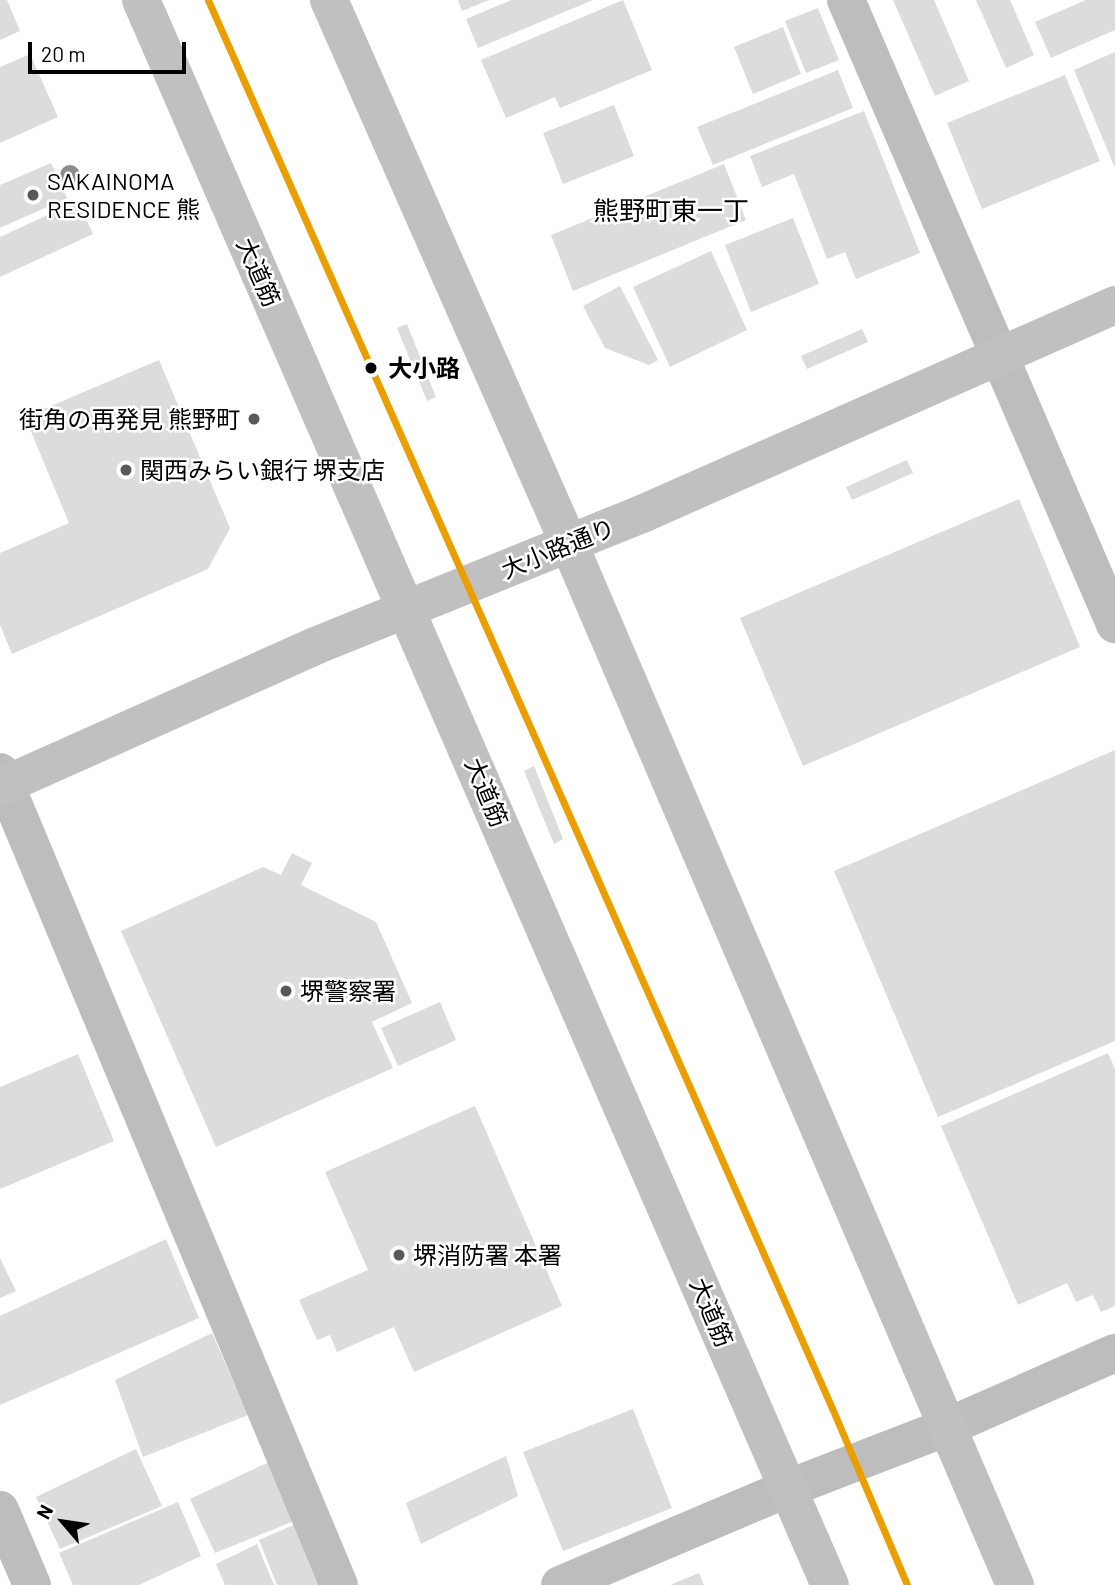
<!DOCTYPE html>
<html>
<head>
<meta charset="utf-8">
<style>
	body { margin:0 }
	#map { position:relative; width:1115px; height:1585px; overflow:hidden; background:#fff; font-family:Barlow,"Noto Sans JP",sans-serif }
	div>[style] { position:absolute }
	.building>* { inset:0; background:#dcdcdc }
	.street>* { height:38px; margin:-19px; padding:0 19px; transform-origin:19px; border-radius:19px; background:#bdbdbd }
	.secondary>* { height:38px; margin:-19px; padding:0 19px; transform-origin:19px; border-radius:19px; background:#c0c0c0 }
	.tram-1>* { height:7px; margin:-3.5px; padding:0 3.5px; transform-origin:3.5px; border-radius:3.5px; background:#eb9e00 }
	.trees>* { width:20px; height:20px; margin:-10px; border-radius:50%; background:#8c8c8c }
	.dots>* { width:19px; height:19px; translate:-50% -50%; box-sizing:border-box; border:4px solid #fff; border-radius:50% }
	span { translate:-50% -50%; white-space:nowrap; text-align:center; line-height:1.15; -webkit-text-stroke:5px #fff; paint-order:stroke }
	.poi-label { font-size:24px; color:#000 }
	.left { translate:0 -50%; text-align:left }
	.right { translate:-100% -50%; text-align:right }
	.street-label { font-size:24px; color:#000 }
	.stop-label { font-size:24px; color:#000; font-weight:700 }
	.neighbourhood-label { font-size:26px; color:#000 }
	.north { position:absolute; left:28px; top:1487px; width:70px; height:70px; -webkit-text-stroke:5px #fff; paint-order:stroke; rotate:299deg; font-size:19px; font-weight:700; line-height:28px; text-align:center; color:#000 }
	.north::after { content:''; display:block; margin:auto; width:24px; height:32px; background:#000; clip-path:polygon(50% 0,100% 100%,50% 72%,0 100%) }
	.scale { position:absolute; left:28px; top:42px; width:158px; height:32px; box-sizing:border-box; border:4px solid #000; border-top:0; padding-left:9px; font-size:21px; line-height:24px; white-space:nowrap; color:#000; -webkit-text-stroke:5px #fff; paint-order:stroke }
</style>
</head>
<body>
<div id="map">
	<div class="building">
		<i style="clip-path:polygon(0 0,7px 0,20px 31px,0 40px)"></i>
		<i style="clip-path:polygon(458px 0,489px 0,462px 11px)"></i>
		<i style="clip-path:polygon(511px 0,593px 0,478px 48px,466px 19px)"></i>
		<i style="clip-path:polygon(623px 0,652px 70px,560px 108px,555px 97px,506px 118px,481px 60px)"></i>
		<i style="clip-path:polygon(893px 0,934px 0,969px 81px,935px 96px)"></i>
		<i style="clip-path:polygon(976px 0,1010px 0,1034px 55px,1006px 68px)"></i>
		<i style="clip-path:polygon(1086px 0,1115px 0,1115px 30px,1051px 58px,1035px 22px)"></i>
		<i style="clip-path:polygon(818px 8px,839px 60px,806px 73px,785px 21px)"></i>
		<i style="clip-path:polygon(783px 27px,801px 74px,753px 94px,734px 47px)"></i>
		<i style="clip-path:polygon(1115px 52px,1115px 168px,1074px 70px)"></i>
		<i style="clip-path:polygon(30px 54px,58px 117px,0 143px,0 67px)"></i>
		<i style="clip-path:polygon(838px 70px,853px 108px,713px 165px,697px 127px)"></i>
		<i style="clip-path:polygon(1065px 75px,1100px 161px,982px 209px,947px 123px)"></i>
		<i style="clip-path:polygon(614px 105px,634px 156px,563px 184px,543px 133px)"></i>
		<i style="clip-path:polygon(864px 111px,920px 253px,856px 279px,845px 252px,827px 259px,794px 174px,762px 187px,750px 156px)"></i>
		<i style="clip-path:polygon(51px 163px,67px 198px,0 228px,0 185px)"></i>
		<i style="clip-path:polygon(724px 164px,746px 220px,573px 291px,551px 235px)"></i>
		<i style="clip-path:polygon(78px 201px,93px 234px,0 277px,0 237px)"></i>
		<i style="clip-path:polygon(793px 218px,819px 284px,751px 312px,725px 245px)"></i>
		<i style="clip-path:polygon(711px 251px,747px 330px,670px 367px,633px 287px)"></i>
		<i style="clip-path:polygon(620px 286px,658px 360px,649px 365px,605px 348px,583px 306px)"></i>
		<i style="clip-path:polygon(407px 324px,436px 397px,427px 401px,397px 328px)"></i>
		<i style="clip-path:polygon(862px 329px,868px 342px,807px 369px,801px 356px)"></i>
		<i style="clip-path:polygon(159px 360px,230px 528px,208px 569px,12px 654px,0 625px,0 553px,69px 523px,25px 417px)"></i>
		<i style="clip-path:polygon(907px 460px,913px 473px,852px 500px,846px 487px)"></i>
		<i style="clip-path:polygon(1019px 499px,1080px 647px,803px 766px,740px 618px)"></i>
		<i style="clip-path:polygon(1115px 750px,1115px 1041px,938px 1117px,834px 871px)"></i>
		<i style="clip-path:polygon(534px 766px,563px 839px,554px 844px,524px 771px)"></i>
		<i style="clip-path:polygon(292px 853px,312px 863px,301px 885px,376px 922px,412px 1003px,372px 1022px,393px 1068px,216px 1147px,121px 931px,263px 867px,281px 875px)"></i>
		<i style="clip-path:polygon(440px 1002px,456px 1040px,398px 1066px,381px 1028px)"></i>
		<i style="clip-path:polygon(1108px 1053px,1115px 1069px,1115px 1306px,1101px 1312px,1093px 1295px,1076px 1302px,1067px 1283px,1018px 1305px,941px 1126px)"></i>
		<i style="clip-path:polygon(78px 1054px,114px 1141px,0 1189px,0 1087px)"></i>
		<i style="clip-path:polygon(475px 1106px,562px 1306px,414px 1372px,394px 1327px,337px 1352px,330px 1335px,317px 1340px,299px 1300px,368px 1270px,325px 1172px)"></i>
		<i style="clip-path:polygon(166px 1239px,199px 1318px,0 1405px,0 1316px)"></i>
		<i style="clip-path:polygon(0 1258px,16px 1291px,0 1298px)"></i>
		<i style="clip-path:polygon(212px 1333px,248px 1415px,143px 1457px,115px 1380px)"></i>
		<i style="clip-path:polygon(633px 1409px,672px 1508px,563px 1551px,523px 1452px)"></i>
		<i style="clip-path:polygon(136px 1449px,162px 1506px,60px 1549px,36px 1497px)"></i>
		<i style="clip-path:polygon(506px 1456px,518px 1496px,421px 1544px,406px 1503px)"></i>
		<i style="clip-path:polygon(273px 1460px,299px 1519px,215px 1553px,190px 1499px)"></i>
		<i style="clip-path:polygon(178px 1502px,201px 1556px,139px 1585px,73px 1585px,59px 1553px)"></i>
		<i style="clip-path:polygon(298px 1523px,323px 1585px,277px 1585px,259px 1540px)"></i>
		<i style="clip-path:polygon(257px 1544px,274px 1585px,225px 1585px,216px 1564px)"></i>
		<i style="clip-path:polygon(699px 1573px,704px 1585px,670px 1585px)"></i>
	</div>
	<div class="street">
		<i style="left:846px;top:0;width:680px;rotate:66.68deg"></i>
		<i style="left:0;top:772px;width:881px;rotate:67.37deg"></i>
		<i style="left:0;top:1510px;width:82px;rotate:66.9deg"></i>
		<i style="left:560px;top:1585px;width:249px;rotate:-23deg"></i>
		<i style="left:789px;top:1488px;width:169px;rotate:-21.1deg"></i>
		<i style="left:947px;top:1427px;width:184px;rotate:-23.8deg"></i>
	</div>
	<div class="secondary">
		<i style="left:141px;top:0;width:1728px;rotate:66.51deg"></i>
		<i style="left:329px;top:0;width:595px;rotate:66.19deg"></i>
		<i style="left:569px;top:544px;width:1133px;rotate:66.81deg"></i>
		<i style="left:0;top:787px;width:345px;rotate:-24.1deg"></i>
		<i style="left:315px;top:646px;width:353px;rotate:-22deg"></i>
		<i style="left:642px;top:514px;width:517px;rotate:-23.84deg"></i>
	</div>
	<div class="tram-1">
		<i style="left:208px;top:0;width:1540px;rotate:66.1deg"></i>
		<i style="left:832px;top:1408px;width:192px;rotate:67deg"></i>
	</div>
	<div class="trees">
		<i style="left:70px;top:175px"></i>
	</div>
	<div class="dots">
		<i style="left:33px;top:195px;background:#595959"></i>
		<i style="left:371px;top:368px;background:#000"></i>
		<i style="left:254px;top:419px;background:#595959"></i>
		<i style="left:126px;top:470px;background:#595959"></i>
		<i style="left:286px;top:991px;background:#595959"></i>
		<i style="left:399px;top:1255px;background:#595959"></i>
	</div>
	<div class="poi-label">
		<span class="left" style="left:47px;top:195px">SAKAINOMA<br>RESIDENCE 熊</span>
		<span class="right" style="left:240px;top:419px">街角の再発見 熊野町</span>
		<span class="left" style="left:140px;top:470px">関西みらい銀行 堺支店</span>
		<span class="left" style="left:300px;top:991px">堺警察署</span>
		<span class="left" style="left:413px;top:1255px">堺消防署 本署</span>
	</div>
	<div class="street-label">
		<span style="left:259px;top:272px;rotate:66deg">大道筋</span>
		<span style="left:558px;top:548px;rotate:-22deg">大小路通り</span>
		<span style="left:487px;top:792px;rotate:67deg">大道筋</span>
		<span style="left:712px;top:1312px;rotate:67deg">大道筋</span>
	</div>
	<div class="stop-label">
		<span class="left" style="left:388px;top:368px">大小路</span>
	</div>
	<div class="neighbourhood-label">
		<span style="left:671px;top:210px">熊野町東一丁</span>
	</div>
	<div class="north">N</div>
	<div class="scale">20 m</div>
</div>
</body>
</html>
